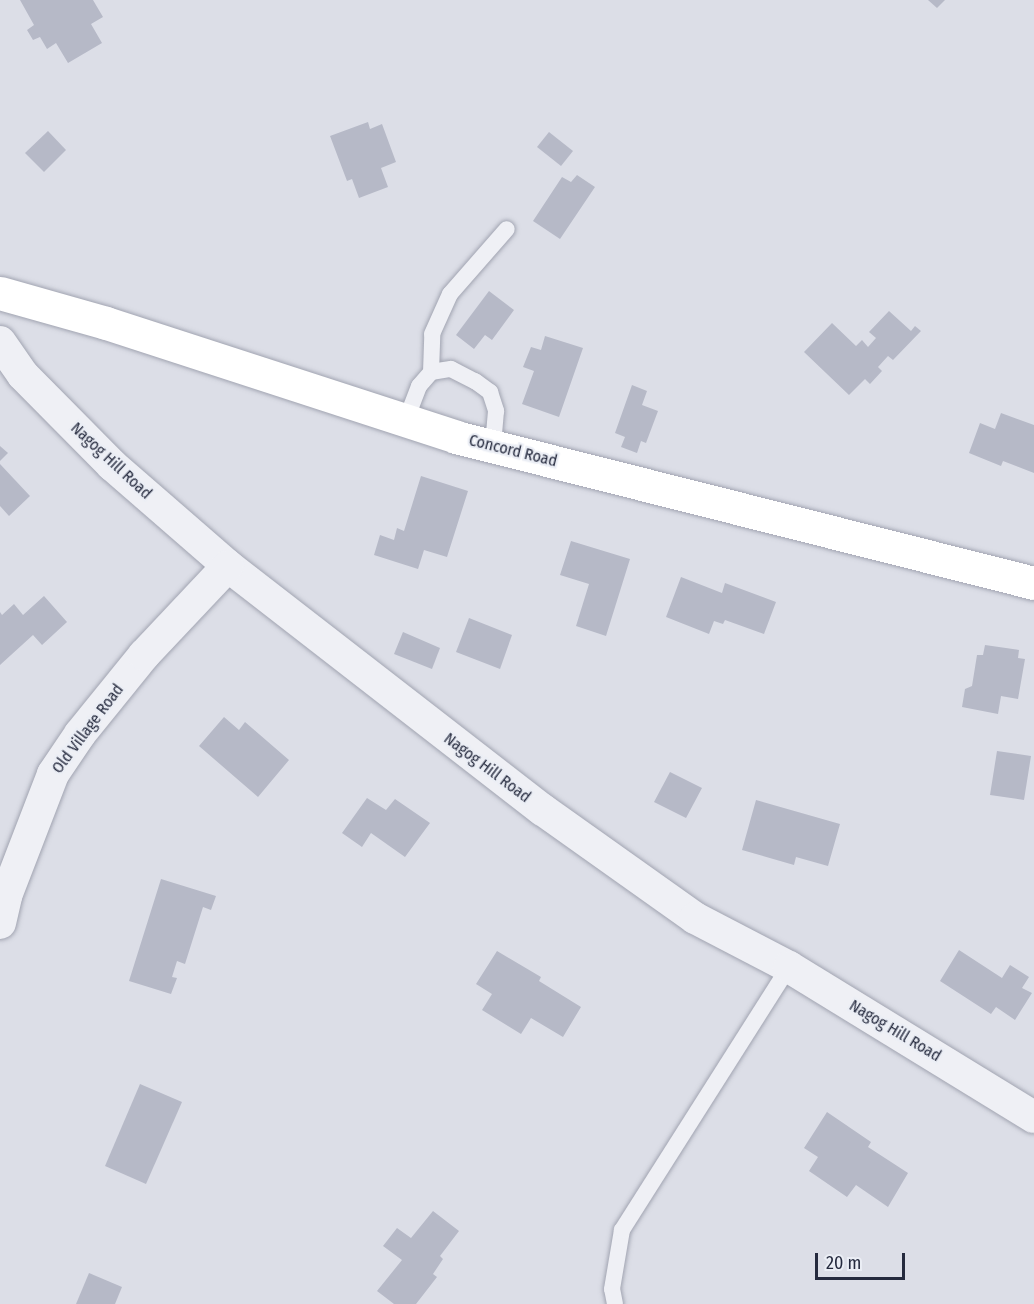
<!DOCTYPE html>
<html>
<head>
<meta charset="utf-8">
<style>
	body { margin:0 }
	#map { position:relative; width:1034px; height:1304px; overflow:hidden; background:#dcdee7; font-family:"Fira Sans Condensed",sans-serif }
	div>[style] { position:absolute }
	.building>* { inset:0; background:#b6b9c7 }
	.roads { filter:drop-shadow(0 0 2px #a1a4b1) drop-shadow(0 0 2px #a1a4b1) }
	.lane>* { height:16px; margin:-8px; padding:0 8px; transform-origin:8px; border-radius:8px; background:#eff0f5 }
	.street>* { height:32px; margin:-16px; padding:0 16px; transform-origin:16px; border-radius:16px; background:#eff0f5 }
	.secondary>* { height:33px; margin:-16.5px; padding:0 16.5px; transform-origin:16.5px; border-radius:16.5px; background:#fff }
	span { translate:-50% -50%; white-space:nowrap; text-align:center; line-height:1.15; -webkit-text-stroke:4.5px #ebeef5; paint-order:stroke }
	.street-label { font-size:16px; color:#252a3e }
	.scale { position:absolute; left:815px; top:1253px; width:90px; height:27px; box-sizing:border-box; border:3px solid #252a3e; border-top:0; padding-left:8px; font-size:18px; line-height:21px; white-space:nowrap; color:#252a3e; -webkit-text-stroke:4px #ebeef5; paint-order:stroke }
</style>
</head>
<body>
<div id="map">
	<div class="building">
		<i style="clip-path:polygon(20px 0,93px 0,103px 17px,91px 24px,102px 43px,68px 63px,56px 43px,47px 49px,40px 37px,33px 40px,27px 30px,34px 25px)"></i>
		<i style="clip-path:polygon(928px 0,945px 0,937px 8px)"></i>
		<i style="clip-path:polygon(368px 122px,370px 129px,382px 124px,396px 162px,381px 168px,388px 187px,359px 198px,352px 179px,347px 181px,330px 136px)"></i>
		<i style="clip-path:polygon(48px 131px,66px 150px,44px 172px,25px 153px)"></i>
		<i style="clip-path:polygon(549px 132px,573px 151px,561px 166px,537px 147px)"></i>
		<i style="clip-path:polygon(577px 175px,595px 187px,560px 239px,533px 221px,562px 177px,571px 182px)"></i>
		<i style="clip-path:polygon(489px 291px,514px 310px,492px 340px,485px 335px,474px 349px,456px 335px)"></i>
		<i style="clip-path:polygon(889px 311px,911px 331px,915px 326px,921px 331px,893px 360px,888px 356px,878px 367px,882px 371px,870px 384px,865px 379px,849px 395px,804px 352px,832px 323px,856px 346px,862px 340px,868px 347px,876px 338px,869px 332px)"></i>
		<i style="clip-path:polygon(545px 336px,583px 348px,559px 417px,522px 404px,534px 371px,523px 367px,531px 347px,541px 350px)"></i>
		<i style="clip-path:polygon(632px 385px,647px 391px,642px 405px,658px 411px,646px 443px,641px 441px,637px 453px,621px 447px,625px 437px,615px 433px)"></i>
		<i style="clip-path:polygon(1001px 413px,1034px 425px,1034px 473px,1003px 461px,1001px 466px,969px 453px,980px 423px,995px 429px)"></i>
		<i style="clip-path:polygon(0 446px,8px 453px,0 461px)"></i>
		<i style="clip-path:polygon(0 464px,30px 496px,9px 516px,0 506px)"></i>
		<i style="clip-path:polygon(421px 476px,468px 491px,447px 557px,424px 550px,418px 569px,374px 555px,380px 535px,394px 540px,397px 528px,404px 531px)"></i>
		<i style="clip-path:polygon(571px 541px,630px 559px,606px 636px,576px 626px,589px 584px,560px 575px)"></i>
		<i style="clip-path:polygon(681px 577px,722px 593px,725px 583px,776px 602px,764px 634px,725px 620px,723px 624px,714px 621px,709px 634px,666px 617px)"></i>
		<i style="clip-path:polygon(44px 596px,67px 622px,42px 645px,33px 635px,0 665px,0 612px,2px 615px,14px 604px,23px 615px)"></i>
		<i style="clip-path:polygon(469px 618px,512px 635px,500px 669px,456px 652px)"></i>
		<i style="clip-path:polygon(403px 632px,440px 648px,432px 669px,394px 654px)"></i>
		<i style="clip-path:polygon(985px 645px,1019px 650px,1018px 658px,1025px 659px,1018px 699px,1001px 696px,998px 714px,962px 707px,965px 689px,972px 686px,977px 655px,983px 655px)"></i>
		<i style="clip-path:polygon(224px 717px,239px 730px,245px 722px,289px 760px,258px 797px,199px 746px)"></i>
		<i style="clip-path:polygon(997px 751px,1031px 756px,1024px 800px,990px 795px)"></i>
		<i style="clip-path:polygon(670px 772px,702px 788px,686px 818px,654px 802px)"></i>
		<i style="clip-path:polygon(367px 798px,386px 810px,395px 799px,430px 823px,405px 857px,371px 833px,362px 847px,342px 833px)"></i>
		<i style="clip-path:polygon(756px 800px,840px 824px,828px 866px,796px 857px,794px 865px,742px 850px)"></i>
		<i style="clip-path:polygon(161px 879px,216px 896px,211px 910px,203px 907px,185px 964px,177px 961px,172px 977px,177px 978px,171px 994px,129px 981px)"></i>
		<i style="clip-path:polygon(959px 950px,1002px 978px,1010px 965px,1029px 977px,1022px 988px,1032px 993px,1015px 1020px,996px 1007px,991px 1014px,940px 981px)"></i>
		<i style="clip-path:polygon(497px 951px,541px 977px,539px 981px,581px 1007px,563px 1037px,531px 1018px,521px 1034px,482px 1010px,492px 994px,476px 984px)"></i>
		<i style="clip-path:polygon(140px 1084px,182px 1102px,146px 1184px,105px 1166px)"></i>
		<i style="clip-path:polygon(827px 1112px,871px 1142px,868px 1147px,908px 1173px,888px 1207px,856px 1185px,847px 1197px,809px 1171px,818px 1157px,804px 1148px)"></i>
		<i style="clip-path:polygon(433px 1211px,459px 1231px,440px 1256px,443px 1259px,433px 1274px,437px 1277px,416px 1304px,394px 1304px,377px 1291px,402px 1260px,383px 1246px,397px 1228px,411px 1238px)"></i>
		<i style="clip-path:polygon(89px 1273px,122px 1287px,115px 1304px,76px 1304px)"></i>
	</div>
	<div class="roads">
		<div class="lane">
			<i style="left:431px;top:372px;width:38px;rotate:-88deg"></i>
			<i style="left:432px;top:334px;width:44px;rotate:-65.8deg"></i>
			<i style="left:450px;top:294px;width:86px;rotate:-48.8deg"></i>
			<i style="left:406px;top:420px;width:36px;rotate:-69deg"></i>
			<i style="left:419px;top:386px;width:18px;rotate:-49deg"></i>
			<i style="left:431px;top:372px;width:20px;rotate:-9deg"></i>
			<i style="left:451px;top:369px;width:27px;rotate:27deg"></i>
			<i style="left:475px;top:381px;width:19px;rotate:36deg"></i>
			<i style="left:490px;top:392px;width:20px;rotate:72deg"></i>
			<i style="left:496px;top:411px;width:35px;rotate:95deg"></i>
			<i style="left:615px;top:1304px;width:15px;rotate:-101deg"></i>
			<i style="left:612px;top:1289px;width:60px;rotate:-80.4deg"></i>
			<i style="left:622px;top:1230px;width:312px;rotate:-57.6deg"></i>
		</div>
		<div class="street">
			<i style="left:0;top:342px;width:40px;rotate:55.1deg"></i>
			<i style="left:23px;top:375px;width:127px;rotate:45.3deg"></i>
			<i style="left:112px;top:465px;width:154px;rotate:41deg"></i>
			<i style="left:228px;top:566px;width:398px;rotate:37.8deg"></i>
			<i style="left:543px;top:810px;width:186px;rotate:35.4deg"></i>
			<i style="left:695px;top:918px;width:106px;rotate:27.5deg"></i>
			<i style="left:789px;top:967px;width:287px;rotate:31.5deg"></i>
			<i style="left:0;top:923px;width:28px;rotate:-77deg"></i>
			<i style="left:6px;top:896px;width:131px;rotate:-68.9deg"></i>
			<i style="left:53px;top:774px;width:48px;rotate:-56deg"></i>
			<i style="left:80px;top:734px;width:102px;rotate:-51deg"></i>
			<i style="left:144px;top:655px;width:122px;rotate:-46.7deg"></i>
		</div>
		<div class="secondary">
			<i style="left:0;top:293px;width:110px;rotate:15.8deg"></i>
			<i style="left:106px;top:323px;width:368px;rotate:18deg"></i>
			<i style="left:456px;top:437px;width:596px;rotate:14.18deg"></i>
		</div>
	</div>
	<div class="street-label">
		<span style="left:513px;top:451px;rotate:14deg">Concord Road</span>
		<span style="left:111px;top:461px;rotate:43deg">Nagog Hill Road</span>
		<span style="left:88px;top:729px;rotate:-53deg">Old Village Road</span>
		<span style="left:487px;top:768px;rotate:37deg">Nagog Hill Road</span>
		<span style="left:895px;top:1031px;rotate:31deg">Nagog Hill Road</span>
	</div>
	<div class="scale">20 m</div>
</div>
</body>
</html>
